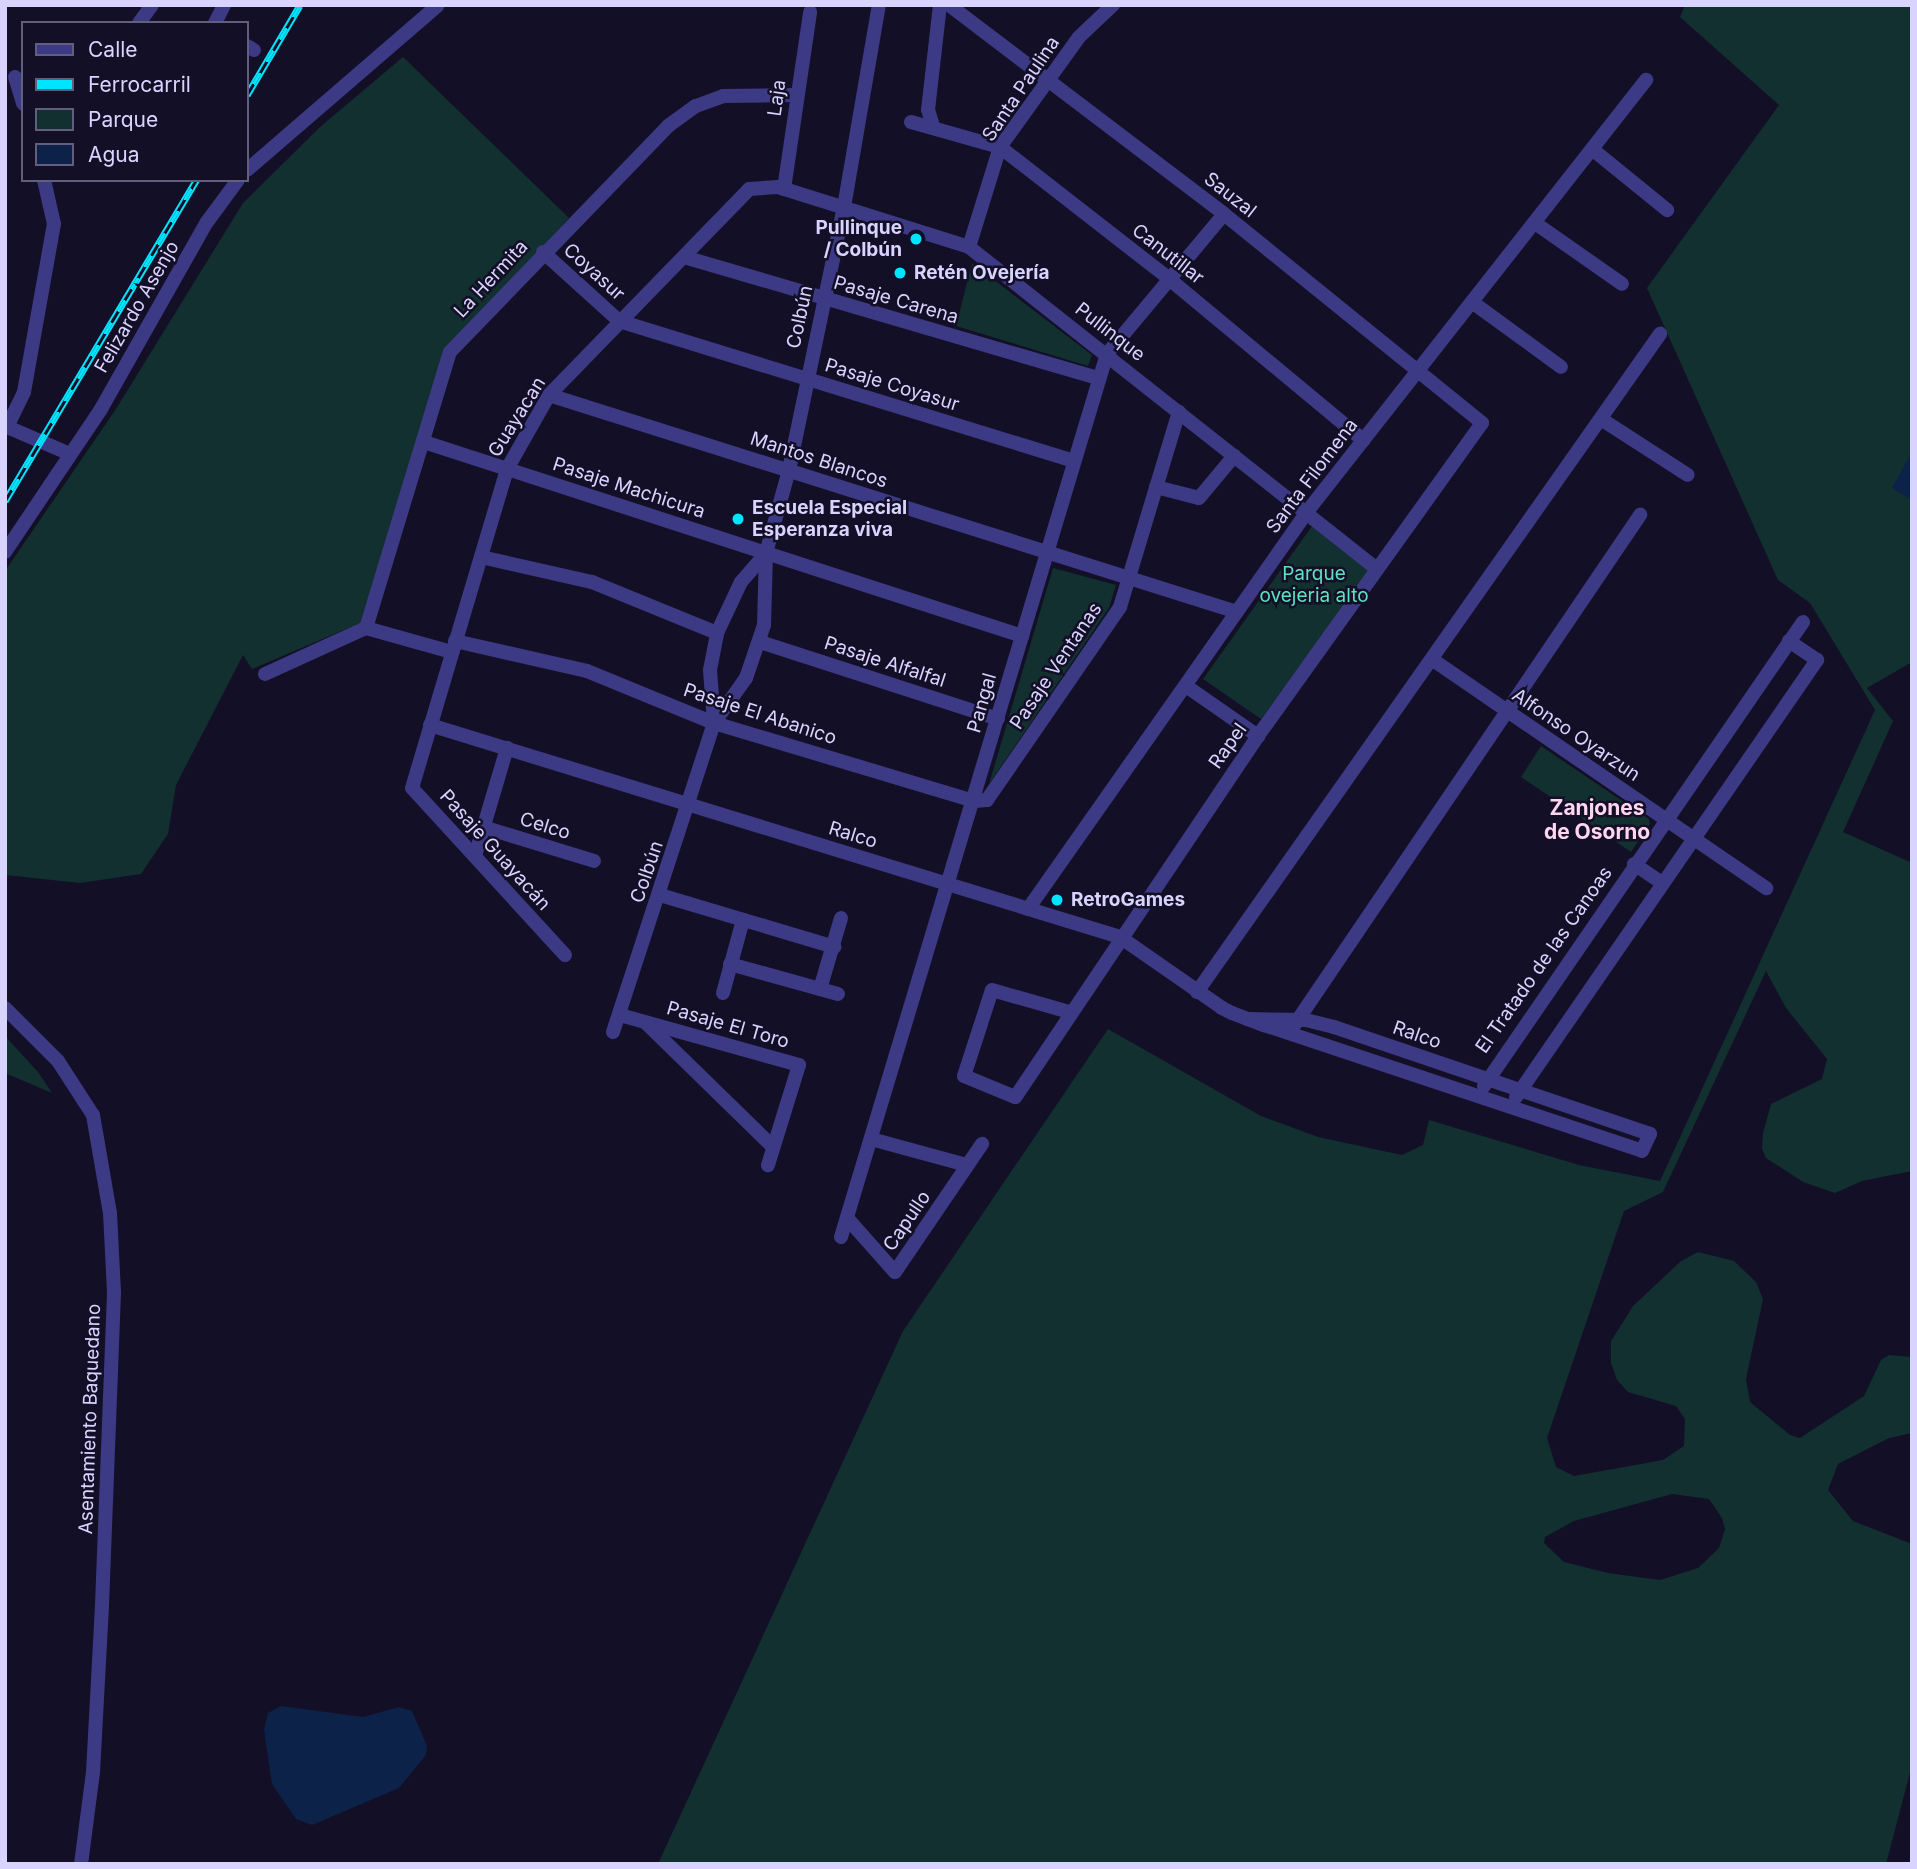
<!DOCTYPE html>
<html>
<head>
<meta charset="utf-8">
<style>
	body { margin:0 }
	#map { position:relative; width:1917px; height:1869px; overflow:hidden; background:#130f26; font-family:Inter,sans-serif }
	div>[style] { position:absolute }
	.green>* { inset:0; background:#12302f }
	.water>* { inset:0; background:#0c2248 }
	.minor>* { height:14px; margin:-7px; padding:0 7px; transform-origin:7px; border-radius:7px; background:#3d3a85 }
	.rail>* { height:7px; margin-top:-3.5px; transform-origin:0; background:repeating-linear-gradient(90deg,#130f26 0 13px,#00e5ff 0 26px); box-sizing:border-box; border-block:2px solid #00e5ff }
	.dots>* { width:19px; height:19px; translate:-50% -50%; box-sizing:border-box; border:4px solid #130f26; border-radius:50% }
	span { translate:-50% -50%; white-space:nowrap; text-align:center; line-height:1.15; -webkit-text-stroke:5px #130f26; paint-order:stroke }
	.street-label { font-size:19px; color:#d9d4ff }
	.poi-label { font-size:19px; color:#d9d4ff; font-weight:700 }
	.right { translate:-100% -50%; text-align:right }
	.left { translate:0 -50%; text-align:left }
	.park-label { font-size:19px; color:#5fe0c0 }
	.neighbourhood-label { font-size:21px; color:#ffd6f0; font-weight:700 }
	.frame { position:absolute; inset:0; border:7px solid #d9d4ff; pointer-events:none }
	.legend { position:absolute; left:21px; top:21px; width:228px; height:161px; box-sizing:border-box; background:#130f26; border:2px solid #625e7d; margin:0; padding:9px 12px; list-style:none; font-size:21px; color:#d9d4ff }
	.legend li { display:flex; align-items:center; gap:14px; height:35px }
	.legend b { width:35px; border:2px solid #625e7d }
</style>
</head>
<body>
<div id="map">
	<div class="green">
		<i style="clip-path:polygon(evenodd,1685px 5px,1912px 5px,1912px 662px,1867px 688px,1893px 721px,1843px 832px,1912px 863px,1912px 1171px,1862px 1181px,1835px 1193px,1803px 1182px,1766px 1158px,1762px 1149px,1763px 1133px,1771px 1104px,1822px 1079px,1827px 1059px,1786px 1008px,1766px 971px,1663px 1192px,1624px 1211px,1547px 1438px,1556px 1467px,1574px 1476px,1663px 1460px,1684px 1446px,1685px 1419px,1676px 1406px,1628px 1392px,1617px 1380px,1611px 1363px,1611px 1341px,1633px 1306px,1681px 1261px,1698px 1252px,1734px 1261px,1756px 1282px,1763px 1299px,1746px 1379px,1750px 1402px,1790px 1435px,1800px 1438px,1864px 1396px,1881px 1360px,1889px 1355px,1912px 1357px,1912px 1433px,1889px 1438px,1838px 1464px,1828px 1490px,1853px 1521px,1912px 1544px,1912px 1765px,1886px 1864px,658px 1864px,903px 1331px,1108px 1029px,1261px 1116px,1318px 1137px,1402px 1155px,1423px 1145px,1429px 1120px,1579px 1165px,1660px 1181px,1875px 710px,1810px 603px,1778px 580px,1647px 288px,1779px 105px,1680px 17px,1685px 5px,1672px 1494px,1709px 1499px,1722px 1518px,1725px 1529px,1719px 1548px,1698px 1568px,1660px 1580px,1608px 1573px,1564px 1562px,1544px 1543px,1545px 1537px,1574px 1521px,1672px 1494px)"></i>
		<i style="clip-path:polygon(403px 57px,569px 218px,449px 348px,360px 623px,252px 669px,243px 655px,176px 785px,168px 834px,141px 874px,80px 883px,5px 875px,5px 571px,116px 409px,243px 203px,320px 127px)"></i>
		<i style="clip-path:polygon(972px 263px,1092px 355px,1088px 366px,956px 326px)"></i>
		<i style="clip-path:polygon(1312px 526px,1369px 571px,1261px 719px,1203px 679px)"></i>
		<i style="clip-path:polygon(1053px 568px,1116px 585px,1109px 608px,989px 784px)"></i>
		<i style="clip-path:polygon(1541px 746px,1649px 819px,1650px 824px,1631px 852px,1521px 777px)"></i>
		<i style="clip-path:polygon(5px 1036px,38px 1072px,52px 1093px,5px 1073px)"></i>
	</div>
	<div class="water">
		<i style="clip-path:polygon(1912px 452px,1912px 500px,1892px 488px)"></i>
		<i style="clip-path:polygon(281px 1706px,363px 1717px,399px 1707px,412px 1711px,427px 1746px,426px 1755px,399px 1788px,312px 1825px,296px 1819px,272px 1784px,264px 1730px,268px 1713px)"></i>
	</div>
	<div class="minor">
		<i style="left:949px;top:5px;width:345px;rotate:37.2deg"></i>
		<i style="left:1224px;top:214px;width:332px;rotate:39deg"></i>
		<i style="left:1482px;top:423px;width:385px;rotate:125.6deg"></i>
		<i style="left:1258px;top:736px;width:435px;rotate:123.9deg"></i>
		<i style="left:1015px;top:1097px;width:55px;rotate:-157.6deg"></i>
		<i style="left:964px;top:1076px;width:90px;rotate:-72deg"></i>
		<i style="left:992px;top:990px;width:80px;rotate:15.9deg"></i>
		<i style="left:139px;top:23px;width:22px;rotate:-54deg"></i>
		<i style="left:215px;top:23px;width:20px;rotate:-63deg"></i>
		<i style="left:247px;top:46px;width:8px;rotate:30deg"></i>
		<i style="left:15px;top:77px;width:28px;rotate:73deg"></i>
		<i style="left:911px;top:122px;width:92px;rotate:15.7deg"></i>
		<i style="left:1000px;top:147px;width:213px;rotate:37.9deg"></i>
		<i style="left:1168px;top:278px;width:254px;rotate:39.7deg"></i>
		<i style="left:933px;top:126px;width:17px;rotate:-107deg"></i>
		<i style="left:928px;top:110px;width:106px;rotate:-83.5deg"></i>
		<i style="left:1592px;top:149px;width:97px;rotate:39.1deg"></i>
		<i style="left:247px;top:170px;width:252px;rotate:-40.8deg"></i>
		<i style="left:784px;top:189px;width:179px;rotate:-81.6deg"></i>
		<i style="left:1535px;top:223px;width:106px;rotate:35deg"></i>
		<i style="left:969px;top:247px;width:105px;rotate:-72.8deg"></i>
		<i style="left:1000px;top:147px;width:135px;rotate:-54.3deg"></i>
		<i style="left:1079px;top:37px;width:47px;rotate:-43.3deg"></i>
		<i style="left:543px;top:252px;width:103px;rotate:42.2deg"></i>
		<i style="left:619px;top:321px;width:476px;rotate:17.1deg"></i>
		<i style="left:684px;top:257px;width:432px;rotate:16.3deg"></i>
		<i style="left:1472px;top:302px;width:110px;rotate:36.1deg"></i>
		<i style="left:549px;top:395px;width:721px;rotate:17.51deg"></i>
		<i style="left:1601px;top:419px;width:103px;rotate:32.8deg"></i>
		<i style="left:5px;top:426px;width:71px;rotate:23.3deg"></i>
		<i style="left:7px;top:427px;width:39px;rotate:-64deg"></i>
		<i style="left:24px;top:392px;width:171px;rotate:-79.9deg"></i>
		<i style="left:54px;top:224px;width:45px;rotate:-102.8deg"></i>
		<i style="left:424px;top:442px;width:629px;rotate:17.97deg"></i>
		<i style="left:1156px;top:487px;width:44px;rotate:14.3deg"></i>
		<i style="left:1199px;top:498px;width:55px;rotate:-50.2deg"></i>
		<i style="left:5px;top:552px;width:172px;rotate:-56.1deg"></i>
		<i style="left:101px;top:409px;width:215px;rotate:-60.5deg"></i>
		<i style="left:207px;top:222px;width:52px;rotate:-53.6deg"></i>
		<i style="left:481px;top:557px;width:114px;rotate:12.7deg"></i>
		<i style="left:592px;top:582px;width:135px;rotate:22.2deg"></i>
		<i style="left:366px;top:628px;width:89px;rotate:15.6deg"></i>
		<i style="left:455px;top:641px;width:135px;rotate:12.8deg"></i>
		<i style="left:587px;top:671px;width:137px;rotate:22.3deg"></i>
		<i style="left:714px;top:723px;width:271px;rotate:16.7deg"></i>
		<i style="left:974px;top:801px;width:13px;rotate:-4deg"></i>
		<i style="left:987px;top:800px;width:234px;rotate:-55.4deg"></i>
		<i style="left:1120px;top:607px;width:204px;rotate:-73.2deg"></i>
		<i style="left:760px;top:642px;width:250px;rotate:17.9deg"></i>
		<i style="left:1433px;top:660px;width:404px;rotate:34.4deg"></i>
		<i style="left:265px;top:674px;width:111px;rotate:-24.5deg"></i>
		<i style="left:366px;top:628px;width:288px;rotate:-73.1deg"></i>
		<i style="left:450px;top:352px;width:314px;rotate:-46deg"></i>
		<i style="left:668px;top:126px;width:34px;rotate:-36deg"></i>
		<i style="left:696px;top:106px;width:29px;rotate:-20deg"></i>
		<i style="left:723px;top:96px;width:74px;rotate:-0.8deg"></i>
		<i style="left:1186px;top:686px;width:88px;rotate:34.8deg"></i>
		<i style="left:714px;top:723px;width:55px;rotate:-54.6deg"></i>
		<i style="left:746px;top:678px;width:56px;rotate:-71.2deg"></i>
		<i style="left:764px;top:625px;width:72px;rotate:-88.4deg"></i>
		<i style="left:766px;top:553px;width:86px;rotate:-74.5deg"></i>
		<i style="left:789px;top:470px;width:269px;rotate:-78.2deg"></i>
		<i style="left:844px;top:207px;width:205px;rotate:-80.2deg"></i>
		<i style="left:430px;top:725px;width:722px;rotate:17.08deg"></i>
		<i style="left:1120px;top:937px;width:124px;rotate:34.8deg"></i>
		<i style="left:1222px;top:1008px;width:11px;rotate:27deg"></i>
		<i style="left:1232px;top:1013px;width:34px;rotate:21deg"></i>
		<i style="left:1264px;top:1025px;width:398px;rotate:18.4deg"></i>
		<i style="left:1642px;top:1151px;width:19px;rotate:-65deg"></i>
		<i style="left:1650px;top:1134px;width:334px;rotate:-161.3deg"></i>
		<i style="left:1334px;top:1027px;width:30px;rotate:-166deg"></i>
		<i style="left:1305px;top:1020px;width:58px;rotate:-179deg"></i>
		<i style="left:483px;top:827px;width:116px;rotate:17deg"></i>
		<i style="left:475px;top:856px;width:113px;rotate:-73.5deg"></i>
		<i style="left:1634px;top:864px;width:34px;rotate:34deg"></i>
		<i style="left:660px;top:895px;width:182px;rotate:16.6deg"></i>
		<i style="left:1028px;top:909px;width:484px;rotate:-54.9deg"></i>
		<i style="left:1306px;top:513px;width:551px;rotate:-51.86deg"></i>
		<i style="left:565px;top:955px;width:226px;rotate:-132.5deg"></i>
		<i style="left:412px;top:788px;width:333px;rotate:-73.4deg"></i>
		<i style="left:507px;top:469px;width:85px;rotate:-60.4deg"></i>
		<i style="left:549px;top:395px;width:287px;rotate:-45.8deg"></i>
		<i style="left:749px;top:189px;width:29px;rotate:-4deg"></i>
		<i style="left:778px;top:187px;width:200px;rotate:17.4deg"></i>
		<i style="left:969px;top:247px;width:520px;rotate:38.28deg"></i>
		<i style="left:730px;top:964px;width:112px;rotate:15.5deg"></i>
		<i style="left:820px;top:989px;width:74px;rotate:-73.5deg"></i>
		<i style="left:1197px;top:992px;width:805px;rotate:-54.87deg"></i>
		<i style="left:723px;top:993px;width:76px;rotate:-74.7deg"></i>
		<i style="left:5px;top:1008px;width:75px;rotate:45deg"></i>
		<i style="left:58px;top:1061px;width:64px;rotate:57.1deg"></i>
		<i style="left:93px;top:1115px;width:99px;rotate:80.2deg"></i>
		<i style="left:110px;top:1213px;width:80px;rotate:87.1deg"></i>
		<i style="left:114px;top:1293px;width:313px;rotate:92.2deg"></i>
		<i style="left:102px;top:1606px;width:166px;rotate:93.1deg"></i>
		<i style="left:93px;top:1772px;width:93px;rotate:97.4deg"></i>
		<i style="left:620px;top:1015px;width:186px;rotate:15.6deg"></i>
		<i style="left:799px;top:1065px;width:105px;rotate:107.2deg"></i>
		<i style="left:646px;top:1023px;width:177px;rotate:44.3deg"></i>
		<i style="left:1293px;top:1027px;width:619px;rotate:-55.87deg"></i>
		<i style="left:613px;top:1032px;width:325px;rotate:-71.9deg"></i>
		<i style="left:714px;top:723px;width:53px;rotate:-94.3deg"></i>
		<i style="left:710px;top:670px;width:38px;rotate:-79deg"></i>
		<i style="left:717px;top:633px;width:56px;rotate:-64.8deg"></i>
		<i style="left:741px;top:582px;width:38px;rotate:-49deg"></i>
		<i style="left:1484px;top:1086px;width:563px;rotate:-55.49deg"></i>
		<i style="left:1516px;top:1097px;width:531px;rotate:-55.44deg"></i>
		<i style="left:1817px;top:660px;width:34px;rotate:-146deg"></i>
		<i style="left:871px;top:1139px;width:99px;rotate:15.2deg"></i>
		<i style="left:847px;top:1218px;width:72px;rotate:48.4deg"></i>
		<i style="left:895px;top:1272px;width:155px;rotate:-55.8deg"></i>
		<i style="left:841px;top:1237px;width:922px;rotate:-73.24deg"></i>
		<i style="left:1107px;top:354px;width:182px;rotate:-50.1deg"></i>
	</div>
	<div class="rail">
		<i style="left:247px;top:95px;width:104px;rotate:-59.5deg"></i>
		<i style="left:5px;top:501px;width:374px;rotate:-59.2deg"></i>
	</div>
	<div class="dots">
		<i style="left:916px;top:239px;background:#00e5ff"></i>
		<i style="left:900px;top:273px;background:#00e5ff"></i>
		<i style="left:738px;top:519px;background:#00e5ff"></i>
		<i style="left:1057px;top:900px;background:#00e5ff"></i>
	</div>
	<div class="street-label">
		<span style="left:1021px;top:89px;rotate:-56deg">Santa Paulina</span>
		<span style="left:777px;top:98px;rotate:-82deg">Laja</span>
		<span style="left:1230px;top:195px;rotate:38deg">Sauzal</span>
		<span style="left:1168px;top:254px;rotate:38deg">Canutillar</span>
		<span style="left:594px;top:272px;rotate:42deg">Coyasur</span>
		<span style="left:491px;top:279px;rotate:-47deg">La Hermita</span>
		<span style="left:896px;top:300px;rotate:16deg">Pasaje Carena</span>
		<span style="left:137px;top:307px;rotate:-60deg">Felizardo Asenjo</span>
		<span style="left:800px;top:317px;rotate:-78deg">Colbún</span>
		<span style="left:1110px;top:332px;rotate:38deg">Pullinque</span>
		<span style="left:892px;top:385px;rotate:17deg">Pasaje Coyasur</span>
		<span style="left:517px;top:417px;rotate:-58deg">Guayacan</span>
		<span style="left:819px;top:460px;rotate:18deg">Mantos Blancos</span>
		<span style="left:1312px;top:476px;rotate:-53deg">Santa Filomena</span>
		<span style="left:629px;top:488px;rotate:18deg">Pasaje Machicura</span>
		<span style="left:885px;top:662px;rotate:18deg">Pasaje Alfalfal</span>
		<span style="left:1056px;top:666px;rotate:-56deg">Pasaje Ventanas</span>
		<span style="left:982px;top:703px;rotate:-74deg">Pangal</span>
		<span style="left:760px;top:714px;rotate:18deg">Pasaje El Abanico</span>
		<span style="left:1576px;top:735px;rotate:34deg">Alfonso Oyarzun</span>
		<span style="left:1228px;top:746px;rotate:-55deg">Rapel</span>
		<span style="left:545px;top:826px;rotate:17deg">Celco</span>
		<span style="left:853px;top:835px;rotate:17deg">Ralco</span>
		<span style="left:495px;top:850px;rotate:48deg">Pasaje Guayacán</span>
		<span style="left:647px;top:872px;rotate:-71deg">Colbún</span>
		<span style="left:1544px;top:960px;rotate:-55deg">El Tratado de las Canoas</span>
		<span style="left:728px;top:1025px;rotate:16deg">Pasaje El Toro</span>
		<span style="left:1417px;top:1035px;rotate:19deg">Ralco</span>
		<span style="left:907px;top:1221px;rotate:-56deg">Capullo</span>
		<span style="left:90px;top:1419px;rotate:-88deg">Asentamiento Baquedano</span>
	</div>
	<div class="poi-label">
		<span class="right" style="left:902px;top:239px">Pullinque<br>/ Colbún</span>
		<span class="left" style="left:914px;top:273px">Retén Ovejería</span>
		<span class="left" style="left:752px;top:519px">Escuela Especial<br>Esperanza viva</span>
		<span class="left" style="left:1071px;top:900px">RetroGames</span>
	</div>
	<div class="park-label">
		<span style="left:1314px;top:585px">Parque<br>ovejeria alto</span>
	</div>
	<div class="neighbourhood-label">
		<span style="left:1597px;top:820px">Zanjones<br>de Osorno</span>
	</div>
	<div class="frame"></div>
	<ul class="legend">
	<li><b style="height:9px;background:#3d3a85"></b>Calle</li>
	<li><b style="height:9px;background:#00e5ff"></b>Ferrocarril</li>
	<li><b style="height:19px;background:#12302f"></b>Parque</li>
	<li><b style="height:19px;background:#0c2248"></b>Agua</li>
	</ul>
</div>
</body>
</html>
